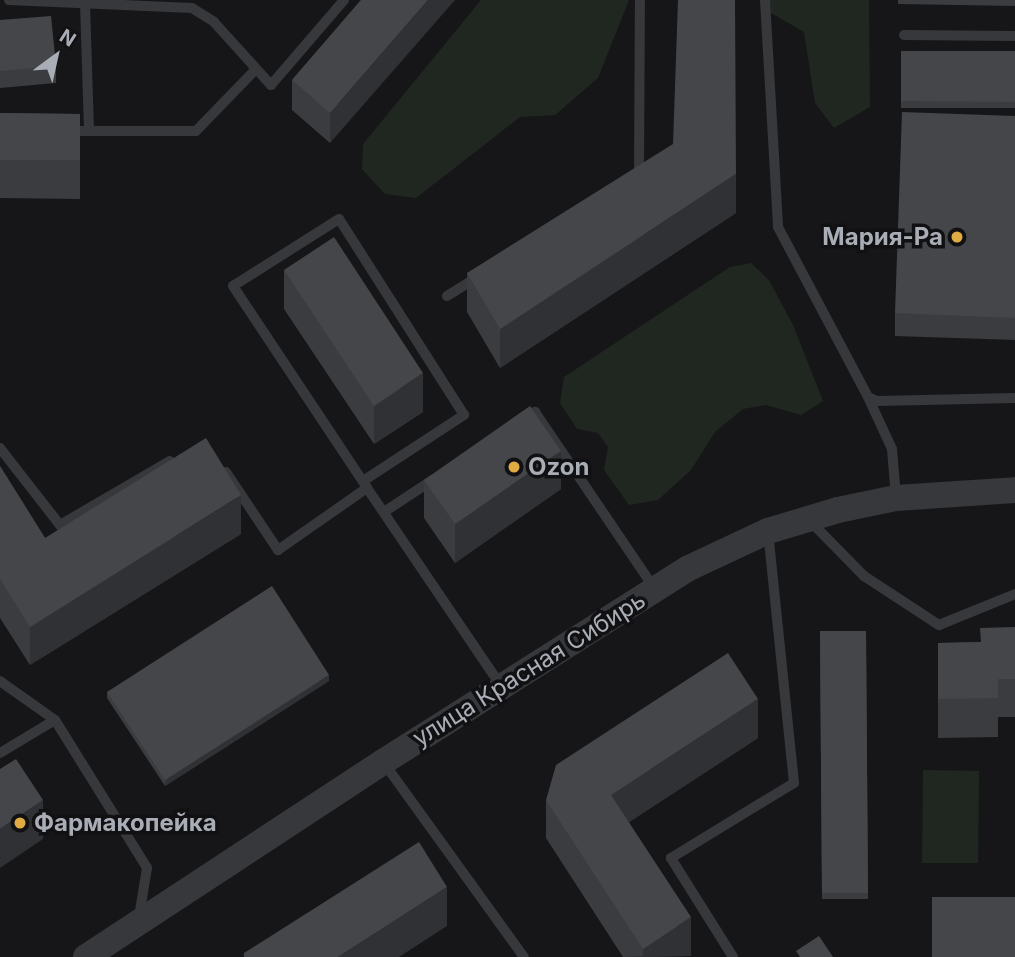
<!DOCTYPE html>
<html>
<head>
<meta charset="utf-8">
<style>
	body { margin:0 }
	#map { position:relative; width:1015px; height:957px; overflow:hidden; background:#161618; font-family:Inter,sans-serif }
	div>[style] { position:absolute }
	.green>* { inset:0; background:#202721 }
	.service>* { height:10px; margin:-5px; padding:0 5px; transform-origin:5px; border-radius:5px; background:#37383c }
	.tertiary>* { height:26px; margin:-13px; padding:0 13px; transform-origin:13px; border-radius:13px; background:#37383c }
	.wall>* { inset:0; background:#3b3c40 }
	.shaded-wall>* { inset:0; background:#303134 }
	.building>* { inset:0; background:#45464a }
	.dots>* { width:19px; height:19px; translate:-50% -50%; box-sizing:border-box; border:4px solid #111113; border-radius:50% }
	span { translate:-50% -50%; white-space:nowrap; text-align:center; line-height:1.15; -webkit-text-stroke:7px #111113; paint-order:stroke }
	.poi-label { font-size:24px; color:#a9adb6; font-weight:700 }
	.right { translate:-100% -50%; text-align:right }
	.left { translate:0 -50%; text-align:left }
	.street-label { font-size:24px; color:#a9adb6 }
	.north { position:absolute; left:21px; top:21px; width:70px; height:70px; -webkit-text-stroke:5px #111113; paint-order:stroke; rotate:33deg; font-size:19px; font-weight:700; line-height:28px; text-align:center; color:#a9adb6 }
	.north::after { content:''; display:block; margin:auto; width:24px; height:32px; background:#a9adb6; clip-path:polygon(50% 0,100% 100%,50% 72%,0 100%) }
</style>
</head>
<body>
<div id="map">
	<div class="green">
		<i style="clip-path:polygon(481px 0,629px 0,598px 78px,555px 115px,520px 117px,416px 198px,385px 194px,362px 169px,363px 144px)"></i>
		<i style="clip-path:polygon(762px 0,869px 0,870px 107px,834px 128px,815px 103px,804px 32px,766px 10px)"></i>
		<i style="clip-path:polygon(751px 263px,769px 280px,793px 325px,823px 401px,801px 415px,766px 405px,743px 409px,715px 432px,691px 470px,658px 500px,629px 505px,604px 470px,608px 447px,598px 433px,577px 429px,560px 403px,564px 377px,730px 267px)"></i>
		<i style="clip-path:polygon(923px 770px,979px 771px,978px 863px,922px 863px)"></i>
	</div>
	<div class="service">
		<i style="left:9px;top:0;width:183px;rotate:2.5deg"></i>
		<i style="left:192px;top:8px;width:26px;rotate:32deg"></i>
		<i style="left:214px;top:22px;width:85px;rotate:47.9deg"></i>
		<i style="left:271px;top:85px;width:112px;rotate:-49.3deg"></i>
		<i style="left:765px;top:0;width:227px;rotate:86.7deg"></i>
		<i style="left:778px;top:227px;width:192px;rotate:62.1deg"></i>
		<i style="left:868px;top:397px;width:57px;rotate:65.2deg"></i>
		<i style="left:892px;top:449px;width:49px;rotate:85.3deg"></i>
		<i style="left:85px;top:3px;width:128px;rotate:88.2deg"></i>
		<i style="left:904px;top:35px;width:111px;rotate:0.5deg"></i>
		<i style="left:66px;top:131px;width:130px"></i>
		<i style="left:196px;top:131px;width:86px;rotate:-45.9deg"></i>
		<i style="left:639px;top:175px;width:175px;rotate:-89.7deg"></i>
		<i style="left:447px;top:296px;width:36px;rotate:-32deg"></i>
		<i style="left:868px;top:397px;width:10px;rotate:24deg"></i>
		<i style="left:877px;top:401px;width:138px;rotate:-1.2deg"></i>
		<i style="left:524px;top:420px;width:14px;rotate:-36deg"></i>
		<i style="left:535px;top:412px;width:214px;rotate:55.9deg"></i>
		<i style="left:0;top:448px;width:98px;rotate:52.1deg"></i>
		<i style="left:60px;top:525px;width:127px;rotate:-30.2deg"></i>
		<i style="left:226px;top:472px;width:94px;rotate:56.3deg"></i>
		<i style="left:278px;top:550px;width:108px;rotate:-34.9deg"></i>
		<i style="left:363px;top:481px;width:121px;rotate:-33.2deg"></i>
		<i style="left:464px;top:415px;width:232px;rotate:-122.5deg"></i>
		<i style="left:339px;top:219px;width:125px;rotate:147.7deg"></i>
		<i style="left:233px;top:286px;width:242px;rotate:56.4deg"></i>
		<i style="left:367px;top:488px;width:239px;rotate:55.9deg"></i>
		<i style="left:384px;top:512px;width:60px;rotate:-33.4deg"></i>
		<i style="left:810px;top:521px;width:77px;rotate:45.5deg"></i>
		<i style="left:864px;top:576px;width:90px;rotate:33.2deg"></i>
		<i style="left:939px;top:625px;width:82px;rotate:-22.2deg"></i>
		<i style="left:0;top:681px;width:67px;rotate:35.3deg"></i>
		<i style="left:55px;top:720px;width:174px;rotate:58.1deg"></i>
		<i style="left:147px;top:868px;width:50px;rotate:99.3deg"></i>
		<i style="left:0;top:753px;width:64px;rotate:-31deg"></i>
		<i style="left:384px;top:763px;width:239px;rotate:54.2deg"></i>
		<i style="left:733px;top:957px;width:117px;rotate:-122.1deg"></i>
		<i style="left:671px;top:858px;width:144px;rotate:-31.4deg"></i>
		<i style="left:794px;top:783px;width:253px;rotate:-95.9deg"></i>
	</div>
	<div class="tertiary">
		<i style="left:86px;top:957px;width:355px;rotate:-33.3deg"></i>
		<i style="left:383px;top:762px;width:362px;rotate:-32.4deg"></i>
		<i style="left:689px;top:568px;width:87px;rotate:-25.1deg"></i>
		<i style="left:768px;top:531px;width:73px;rotate:-16.7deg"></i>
		<i style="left:838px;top:510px;width:59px;rotate:-11.7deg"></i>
		<i style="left:896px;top:498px;width:119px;rotate:-3.8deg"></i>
	</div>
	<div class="wall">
		<i style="clip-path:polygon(361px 0,330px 143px,292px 110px,292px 80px)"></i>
		<i style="clip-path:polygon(898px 0,1015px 0,1015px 6px,898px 4px)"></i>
		<i style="clip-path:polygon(0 20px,56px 66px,56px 83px,0 88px)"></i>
		<i style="clip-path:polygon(901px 51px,1015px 51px,1015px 108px,901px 108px)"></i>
		<i style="clip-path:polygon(0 113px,80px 114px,80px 199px,0 198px)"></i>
		<i style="clip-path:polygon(1015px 116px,1015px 340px,895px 336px,895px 313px)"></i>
		<i style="clip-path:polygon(736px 213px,500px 368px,467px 312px,467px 273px)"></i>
		<i style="clip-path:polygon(284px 270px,423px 412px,374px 444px,284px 309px)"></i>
		<i style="clip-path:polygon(0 466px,45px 538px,241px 534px,30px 665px,0 618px)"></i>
		<i style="clip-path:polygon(424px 480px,561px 489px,455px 563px,424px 518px)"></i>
		<i style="clip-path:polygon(1015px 627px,1015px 717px,998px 717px,998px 737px,938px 738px,938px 643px,980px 642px)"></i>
		<i style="clip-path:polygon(820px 631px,866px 631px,868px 899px,822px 899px)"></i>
		<i style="clip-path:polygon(329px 681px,165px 786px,107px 698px,107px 692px)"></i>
		<i style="clip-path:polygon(758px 738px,629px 822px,691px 956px,623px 957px,546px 838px,546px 800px)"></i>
	</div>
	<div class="shaded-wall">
		<i style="clip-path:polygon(428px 0,455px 0,330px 143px,330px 113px)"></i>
		<i style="clip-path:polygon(736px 174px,736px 213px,500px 368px,500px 329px)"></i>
		<i style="clip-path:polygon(423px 373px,423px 412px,374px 444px,374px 406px)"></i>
		<i style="clip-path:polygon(561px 451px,561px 489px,455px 563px,455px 524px)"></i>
		<i style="clip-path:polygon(241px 495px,241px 534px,30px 665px,30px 627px)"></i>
		<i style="clip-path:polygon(329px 675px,329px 681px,165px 786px,165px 780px)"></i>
		<i style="clip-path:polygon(758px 699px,758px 738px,611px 834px,611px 795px)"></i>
		<i style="clip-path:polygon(43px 800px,43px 839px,0 868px,0 829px)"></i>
		<i style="clip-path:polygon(447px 887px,447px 926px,399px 957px,338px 957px)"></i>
		<i style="clip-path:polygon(691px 917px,691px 956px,643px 957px,643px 949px)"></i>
	</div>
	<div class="building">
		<i style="clip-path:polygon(361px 0,428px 0,330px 113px,292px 80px)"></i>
		<i style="clip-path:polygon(678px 0,735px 0,736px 174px,500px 329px,467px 273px,673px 144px)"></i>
		<i style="clip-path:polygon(51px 16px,56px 66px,0 71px,0 20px)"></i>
		<i style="clip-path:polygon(901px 51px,1015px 51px,1015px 102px,901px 101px)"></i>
		<i style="clip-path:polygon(902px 112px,1015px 116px,1015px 318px,895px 313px)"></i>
		<i style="clip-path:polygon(0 113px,80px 114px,80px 160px,0 160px)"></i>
		<i style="clip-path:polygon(334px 237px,423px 373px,374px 406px,284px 270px)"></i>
		<i style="clip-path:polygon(530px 406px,561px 451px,455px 524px,424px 480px)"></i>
		<i style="clip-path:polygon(206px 438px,241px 495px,30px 627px,0 579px,0 466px,45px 538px)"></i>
		<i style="clip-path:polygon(272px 586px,329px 675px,165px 780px,107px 692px)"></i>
		<i style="clip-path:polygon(1015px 627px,1015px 679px,998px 679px,998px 698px,938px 699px,938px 643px,981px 642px,980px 628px)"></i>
		<i style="clip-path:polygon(820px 631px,866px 631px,868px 893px,822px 893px)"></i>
		<i style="clip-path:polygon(728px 653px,758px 699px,611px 795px,691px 917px,643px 949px,546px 800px,556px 765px)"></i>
		<i style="clip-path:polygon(16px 759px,43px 800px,0 829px,0 769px)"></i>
		<i style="clip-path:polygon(419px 842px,447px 887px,338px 957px,244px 957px,244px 953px)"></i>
		<i style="clip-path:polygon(932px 897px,1015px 897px,1015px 957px,932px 957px)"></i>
		<i style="clip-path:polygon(819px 936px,833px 957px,800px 957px,796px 951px)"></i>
	</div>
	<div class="dots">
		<i style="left:957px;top:237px;background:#e1ab44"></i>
		<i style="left:514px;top:467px;background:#e1ab44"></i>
		<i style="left:20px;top:823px;background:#e1ab44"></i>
	</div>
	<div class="poi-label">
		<span class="right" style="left:943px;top:237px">Мария-Ра</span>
		<span class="left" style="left:528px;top:467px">Ozon</span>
		<span class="left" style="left:34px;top:823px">Фармакопейка</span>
	</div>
	<div class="street-label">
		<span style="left:529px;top:669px;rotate:-32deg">улица Красная Сибирь</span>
	</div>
	<div class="north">N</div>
</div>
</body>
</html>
